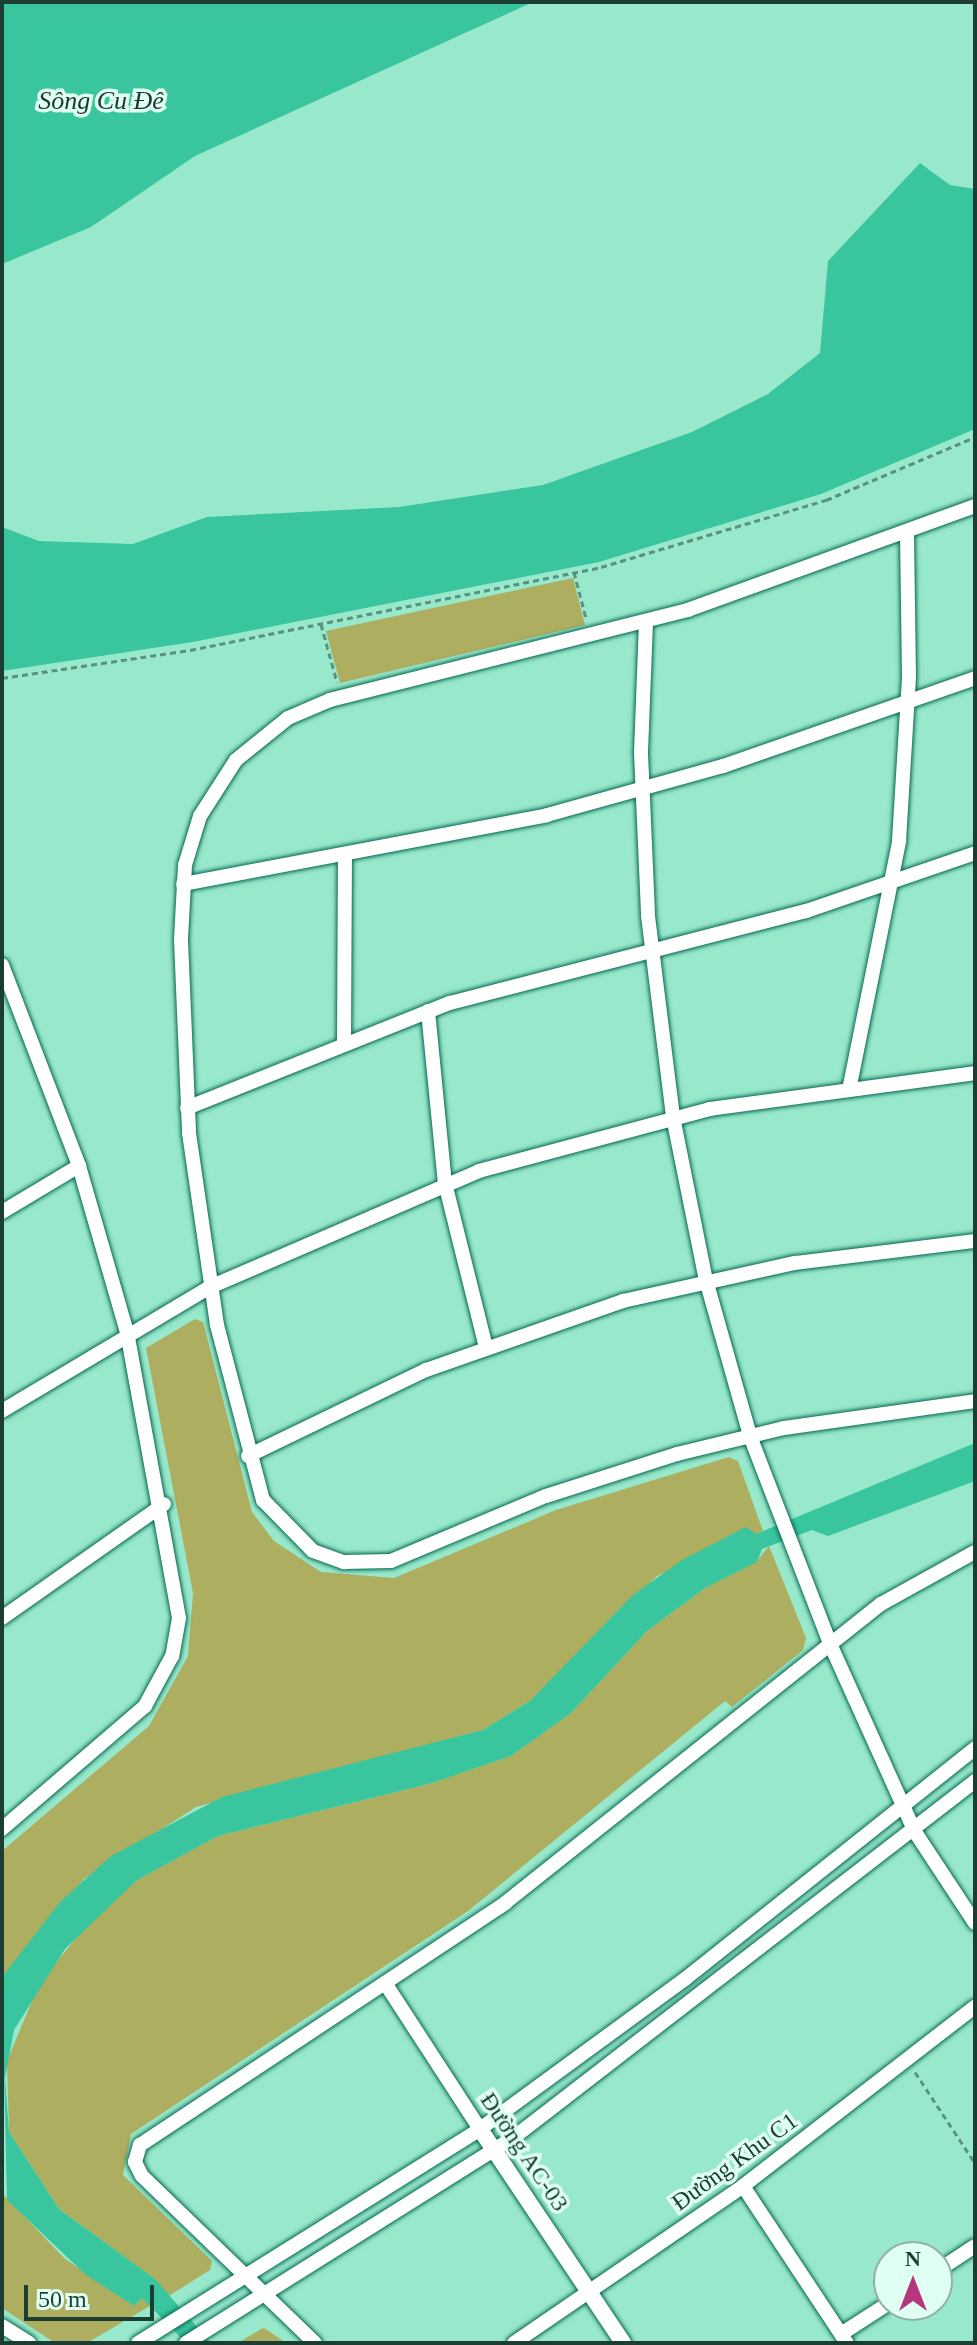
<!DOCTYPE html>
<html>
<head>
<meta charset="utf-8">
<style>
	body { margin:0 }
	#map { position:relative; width:977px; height:2345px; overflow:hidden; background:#98e9cc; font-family:Georgia,serif }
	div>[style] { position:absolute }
	.green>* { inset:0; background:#adae5f }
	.water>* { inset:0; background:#39c59d }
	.path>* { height:3px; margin-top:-1.5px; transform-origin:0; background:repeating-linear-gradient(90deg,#59937f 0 6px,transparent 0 10px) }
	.roads { filter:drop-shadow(0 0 2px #056850) drop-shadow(0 0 2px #056850) }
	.minor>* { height:14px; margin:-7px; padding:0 7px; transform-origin:7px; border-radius:7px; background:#fff }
	.tertiary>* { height:16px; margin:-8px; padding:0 8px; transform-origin:8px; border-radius:8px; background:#fff }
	span { translate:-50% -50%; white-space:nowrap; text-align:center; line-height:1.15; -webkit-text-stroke:7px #e0fff3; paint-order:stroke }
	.street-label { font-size:24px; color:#1b3d32 }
	.water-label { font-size:26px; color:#1c382f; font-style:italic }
	.frame { position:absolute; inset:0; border:4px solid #1b3d32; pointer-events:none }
	.north { position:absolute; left:873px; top:2241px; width:80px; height:80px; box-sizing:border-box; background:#e0fff3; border:2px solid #91b1a6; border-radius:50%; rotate:0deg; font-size:22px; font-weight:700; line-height:32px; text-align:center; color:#1b3d32 }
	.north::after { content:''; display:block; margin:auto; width:28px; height:36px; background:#b6357e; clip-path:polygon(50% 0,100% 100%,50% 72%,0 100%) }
	.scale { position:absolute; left:24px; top:2285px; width:130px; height:36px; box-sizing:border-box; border:4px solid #1b3d32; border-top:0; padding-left:10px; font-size:24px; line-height:28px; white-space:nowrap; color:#1b3d32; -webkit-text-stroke:6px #e0fff3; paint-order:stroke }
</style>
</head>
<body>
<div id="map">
	<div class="green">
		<i style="clip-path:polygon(573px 578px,585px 625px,340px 683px,326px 631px)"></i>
		<i style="clip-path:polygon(195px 1319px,203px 1322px,252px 1512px,274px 1541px,321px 1572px,394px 1578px,556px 1510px,729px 1457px,738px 1461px,763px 1531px,657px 1576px,530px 1701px,483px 1730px,196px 1807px,84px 1879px,2px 1977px,2px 1851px,149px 1726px,188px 1656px,193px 1593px,146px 1348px)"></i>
		<i style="clip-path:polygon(769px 1546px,806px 1638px,803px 1650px,732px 1707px,725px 1701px,468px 1911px,131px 2134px,123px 2175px,212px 2261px,210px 2270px,167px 2297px,155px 2279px,59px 2209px,9px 2132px,7px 2061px,40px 1982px,90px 1921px,137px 1880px,218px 1836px,432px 1783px,511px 1756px,571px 1713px,647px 1631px,705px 1588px,756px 1562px)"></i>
		<i style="clip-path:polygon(2px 2193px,64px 2258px,134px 2306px,142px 2298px,150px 2306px,87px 2343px,55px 2343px,2px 2308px)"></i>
		<i style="clip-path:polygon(264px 2328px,286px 2343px,238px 2343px,261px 2329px)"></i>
	</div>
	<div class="water">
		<i style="clip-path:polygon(2px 2px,533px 2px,195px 156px,91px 227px,2px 264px)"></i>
		<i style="clip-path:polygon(920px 163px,950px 185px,975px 189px,975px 429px,821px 494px,599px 562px,193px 642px,2px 671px,2px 527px,39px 541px,133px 544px,207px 517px,399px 507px,543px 485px,692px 432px,768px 394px,820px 353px,828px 261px)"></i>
		<i style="clip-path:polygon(975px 1443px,975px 1481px,828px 1536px,812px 1530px,762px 1549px,757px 1562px,705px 1588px,647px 1631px,571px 1713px,511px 1756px,432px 1783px,218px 1836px,137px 1880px,65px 1949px,14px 2030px,5px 2078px,9px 2132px,59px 2209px,155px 2279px,211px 2343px,186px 2343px,142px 2298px,134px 2306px,86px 2275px,7px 2200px,2px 1977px,61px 1901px,111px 1856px,222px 1797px,483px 1730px,530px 1701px,633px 1595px,682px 1560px,746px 1527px,756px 1534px)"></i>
	</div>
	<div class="path">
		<i style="left:574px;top:572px;width:48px;rotate:75.4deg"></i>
		<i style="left:321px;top:624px;width:60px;rotate:74.6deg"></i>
		<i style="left:2px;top:678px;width:190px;rotate:-8.5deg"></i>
		<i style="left:190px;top:650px;width:419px;rotate:-11.4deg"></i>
		<i style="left:601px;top:567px;width:235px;rotate:-16.6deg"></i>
		<i style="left:826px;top:500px;width:162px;rotate:-22.9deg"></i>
		<i style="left:915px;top:2072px;width:109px;rotate:56.6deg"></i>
	</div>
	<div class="roads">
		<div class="minor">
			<i style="left:975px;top:506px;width:305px;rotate:160.1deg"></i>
			<i style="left:688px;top:610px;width:369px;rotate:165.9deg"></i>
			<i style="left:330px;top:700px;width:46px;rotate:156.8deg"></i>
			<i style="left:288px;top:718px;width:67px;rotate:141.1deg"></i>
			<i style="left:236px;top:760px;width:67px;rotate:122.7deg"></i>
			<i style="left:200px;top:816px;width:51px;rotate:107deg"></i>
			<i style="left:185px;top:865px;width:75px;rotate:93.1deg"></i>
			<i style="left:181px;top:940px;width:193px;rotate:87.6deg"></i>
			<i style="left:189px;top:1133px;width:194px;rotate:81.7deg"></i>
			<i style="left:217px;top:1325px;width:181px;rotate:75.3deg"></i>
			<i style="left:263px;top:1500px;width:71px;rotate:45.6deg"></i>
			<i style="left:313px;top:1551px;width:33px;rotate:20deg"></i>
			<i style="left:344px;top:1562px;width:47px;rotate:-1.2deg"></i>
			<i style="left:391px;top:1561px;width:168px;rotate:-22.8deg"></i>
			<i style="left:546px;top:1496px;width:138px;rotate:-17.8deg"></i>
			<i style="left:677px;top:1454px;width:110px;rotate:-13.7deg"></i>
			<i style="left:784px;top:1428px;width:193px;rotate:-8deg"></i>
			<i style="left:646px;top:622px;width:131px;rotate:92.2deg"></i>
			<i style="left:641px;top:753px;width:163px;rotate:87.5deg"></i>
			<i style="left:648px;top:916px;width:203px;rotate:82.9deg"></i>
			<i style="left:673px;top:1117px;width:166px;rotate:78.6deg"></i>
			<i style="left:706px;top:1280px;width:162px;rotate:74.2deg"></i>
			<i style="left:750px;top:1436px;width:225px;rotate:68.9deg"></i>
			<i style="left:831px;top:1646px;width:204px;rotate:65.7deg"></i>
			<i style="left:915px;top:1832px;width:109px;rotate:56.6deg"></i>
			<i style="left:183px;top:884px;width:370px;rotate:-10.7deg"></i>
			<i style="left:547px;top:815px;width:183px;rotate:-15.6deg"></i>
			<i style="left:723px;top:766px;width:267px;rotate:-19.2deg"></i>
			<i style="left:2px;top:965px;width:215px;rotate:69deg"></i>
			<i style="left:79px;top:1166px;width:173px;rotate:73.9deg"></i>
			<i style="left:127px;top:1332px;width:291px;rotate:79.7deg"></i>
			<i style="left:179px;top:1618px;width:39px;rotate:100deg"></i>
			<i style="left:172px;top:1656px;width:57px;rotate:118.4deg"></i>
			<i style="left:145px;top:1706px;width:189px;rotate:139.3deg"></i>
			<i style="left:428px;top:1011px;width:173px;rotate:84.4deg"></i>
			<i style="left:445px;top:1183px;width:169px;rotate:76deg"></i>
			<i style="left:344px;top:1041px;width:182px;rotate:-89.7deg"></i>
			<i style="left:850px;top:1085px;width:249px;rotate:-78.6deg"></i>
			<i style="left:899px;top:841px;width:164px;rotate:-86.5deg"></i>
			<i style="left:909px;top:677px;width:143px;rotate:-90.8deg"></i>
			<i style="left:187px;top:1108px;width:283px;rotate:-21.8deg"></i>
			<i style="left:450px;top:1003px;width:368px;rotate:-14.5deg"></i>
			<i style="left:806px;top:911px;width:179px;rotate:-18.9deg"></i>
			<i style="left:2px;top:1212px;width:90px;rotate:-30.9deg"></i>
			<i style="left:2px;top:1411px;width:242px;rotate:-30.8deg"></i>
			<i style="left:210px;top:1287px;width:293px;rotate:-23.3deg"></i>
			<i style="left:479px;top:1171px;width:239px;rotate:-15deg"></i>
			<i style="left:710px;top:1109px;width:267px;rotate:-7.7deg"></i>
			<i style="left:248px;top:1456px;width:198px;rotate:-25.8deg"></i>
			<i style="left:426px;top:1370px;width:209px;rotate:-19.3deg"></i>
			<i style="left:623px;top:1301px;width:176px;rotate:-12.5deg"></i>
			<i style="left:795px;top:1263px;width:181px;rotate:-7deg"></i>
			<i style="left:2px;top:1618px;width:198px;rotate:-35.1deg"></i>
			<i style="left:387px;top:1986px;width:171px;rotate:57deg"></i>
			<i style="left:743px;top:2186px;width:188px;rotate:56.5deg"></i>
			<i style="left:937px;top:2271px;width:45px;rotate:-33.3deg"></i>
			<i style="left:2px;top:2326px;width:32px;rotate:32deg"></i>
			<i style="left:841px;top:2334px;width:57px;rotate:-32.9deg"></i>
			<i style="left:138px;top:2343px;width:403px;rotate:-32deg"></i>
			<i style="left:480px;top:2129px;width:254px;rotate:-36.2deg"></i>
			<i style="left:685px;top:1979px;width:371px;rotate:-38.5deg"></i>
			<i style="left:186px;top:2343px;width:386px;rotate:-32.1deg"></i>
			<i style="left:513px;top:2138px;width:584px;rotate:-37.69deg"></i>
			<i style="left:315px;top:2343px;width:240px;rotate:-136deg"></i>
			<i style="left:142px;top:2176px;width:16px;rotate:-117deg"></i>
			<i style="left:135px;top:2162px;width:18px;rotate:-74deg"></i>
			<i style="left:140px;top:2145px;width:438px;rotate:-33.5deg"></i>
			<i style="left:505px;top:1903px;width:480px;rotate:-38.5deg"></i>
			<i style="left:881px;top:1604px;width:107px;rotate:-29deg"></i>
			<i style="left:514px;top:2343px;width:278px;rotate:-34.4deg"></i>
			<i style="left:743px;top:2186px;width:293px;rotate:-37.7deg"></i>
		</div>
		<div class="tertiary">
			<i style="left:480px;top:2129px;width:257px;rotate:56.2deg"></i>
		</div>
	</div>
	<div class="street-label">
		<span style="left:524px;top:2152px;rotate:56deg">Đường AC-03</span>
		<span style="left:735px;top:2162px;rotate:-36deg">Đường Khu C1</span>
	</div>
	<div class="water-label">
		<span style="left:101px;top:101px">Sông Cu Đê</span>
	</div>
	<div class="frame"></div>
	<div class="north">N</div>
	<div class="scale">50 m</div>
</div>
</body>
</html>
